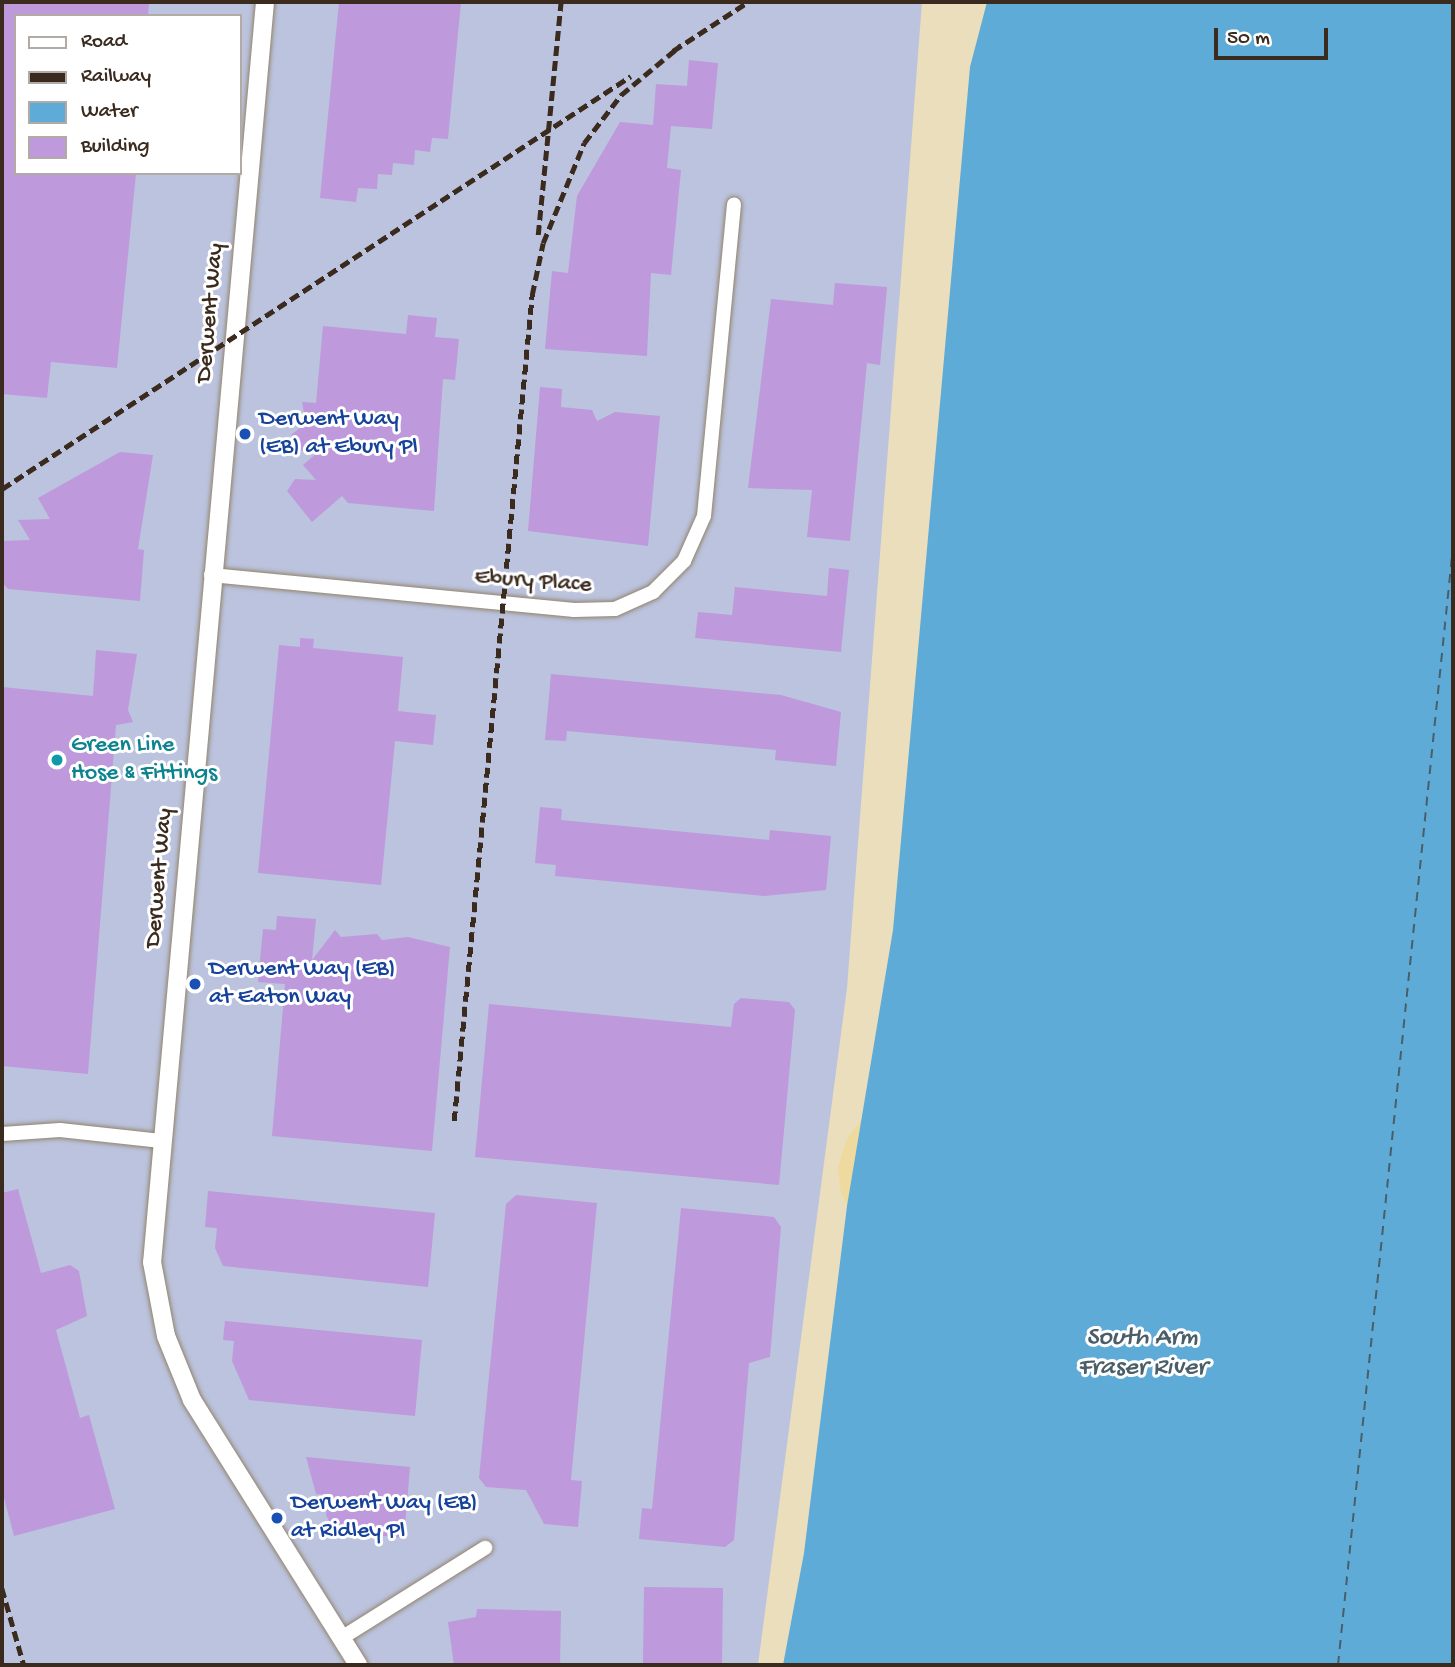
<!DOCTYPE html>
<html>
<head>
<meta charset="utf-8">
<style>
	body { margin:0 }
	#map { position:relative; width:1455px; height:1667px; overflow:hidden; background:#ebdebc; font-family:"Gochi Hand",sans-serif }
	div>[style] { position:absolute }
	.industrial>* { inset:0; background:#bbc3de }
	.sand>* { inset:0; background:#eeda9e }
	.water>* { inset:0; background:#5eabd7 }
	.ferry>* { height:2px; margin-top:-1px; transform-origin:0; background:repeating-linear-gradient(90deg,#495e68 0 9px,transparent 0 16px) }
	.building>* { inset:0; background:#be99dc }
	.roads { filter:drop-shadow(0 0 2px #93846d) drop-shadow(0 0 2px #93846d) }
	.minor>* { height:14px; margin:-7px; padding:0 7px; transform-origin:7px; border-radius:7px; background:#fff }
	.tertiary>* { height:18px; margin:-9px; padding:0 9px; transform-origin:9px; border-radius:9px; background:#fff }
	.rail>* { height:4.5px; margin-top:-2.25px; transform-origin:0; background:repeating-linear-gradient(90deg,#3b2a1e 0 10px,transparent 0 15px) }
	.dots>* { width:19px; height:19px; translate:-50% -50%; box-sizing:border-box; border:4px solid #fff; border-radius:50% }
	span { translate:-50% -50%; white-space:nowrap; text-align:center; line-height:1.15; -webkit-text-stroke:6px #fff; paint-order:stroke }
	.street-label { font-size:24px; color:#3b2a1e }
	.transit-label { font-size:24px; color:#164399 }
	.left { translate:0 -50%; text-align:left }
	.culture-label { font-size:24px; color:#0d838f }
	.water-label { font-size:26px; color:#495e68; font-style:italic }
	.frame { position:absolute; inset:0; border:4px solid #3b2a1e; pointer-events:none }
	.legend { position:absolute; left:14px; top:14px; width:228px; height:161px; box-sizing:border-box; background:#fff; border:2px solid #b1aaa5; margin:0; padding:9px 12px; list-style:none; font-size:21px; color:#3b2a1e }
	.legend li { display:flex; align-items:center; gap:14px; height:35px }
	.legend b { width:35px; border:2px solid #b1aaa5 }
	.scale { position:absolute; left:1214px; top:28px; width:114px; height:32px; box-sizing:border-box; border:4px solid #3b2a1e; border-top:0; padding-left:9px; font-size:21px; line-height:24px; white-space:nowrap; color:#3b2a1e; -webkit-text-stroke:5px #fff; paint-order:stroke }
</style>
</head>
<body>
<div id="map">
	<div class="industrial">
		<i style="clip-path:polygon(evenodd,2px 2px,922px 2px,847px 988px,758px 1665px,2px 1665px,2px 2px,16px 16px,240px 16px,240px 173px,16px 173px,16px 16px)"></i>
	</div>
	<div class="sand">
		<i style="clip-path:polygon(866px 1113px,854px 1214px,841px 1194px,838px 1168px,846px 1141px)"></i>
	</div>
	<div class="water">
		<i style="clip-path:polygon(987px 2px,1453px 2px,1453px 1665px,783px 1665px,804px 1553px,847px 1206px,893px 930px,970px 67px)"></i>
	</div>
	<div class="ferry">
		<i style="left:1338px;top:1665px;width:1125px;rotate:-84.13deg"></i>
	</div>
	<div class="building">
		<i style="clip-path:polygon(2px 2px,149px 2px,148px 16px,16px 16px,16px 173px,136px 173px,117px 368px,51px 362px,47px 398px,2px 394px)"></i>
		<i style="clip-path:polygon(339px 2px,461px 2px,448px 139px,432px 138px,430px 152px,415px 150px,414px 165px,393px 163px,392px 175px,378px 174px,377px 189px,358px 188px,356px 202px,320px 198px)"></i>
		<i style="clip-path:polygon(689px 60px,718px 63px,712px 129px,671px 126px,667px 168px,681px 170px,671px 275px,651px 273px,647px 356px,545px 349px,552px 271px,568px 273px,577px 196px,620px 122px,653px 125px,656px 84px,687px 86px)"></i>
		<i style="clip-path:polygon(835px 283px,887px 287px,880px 365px,867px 363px,850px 541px,807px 537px,812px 490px,748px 488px,771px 299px,833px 305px)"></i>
		<i style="clip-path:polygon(408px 315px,437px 318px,435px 337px,459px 339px,455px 380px,443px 379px,434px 511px,348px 503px,342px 496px,312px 522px,287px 491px,295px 479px,316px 480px,303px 465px,318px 452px,297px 450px,291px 435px,306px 423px,302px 402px,316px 403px,323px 326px,406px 334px)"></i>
		<i style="clip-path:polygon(540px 387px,562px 389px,561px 407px,592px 410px,597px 421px,615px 412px,660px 416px,648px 546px,528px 531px)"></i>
		<i style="clip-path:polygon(120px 452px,153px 455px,138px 549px,144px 550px,140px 601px,8px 589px,2px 582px,2px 541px,30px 540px,18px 520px,50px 519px,38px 498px)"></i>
		<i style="clip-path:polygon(829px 568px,849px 570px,841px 652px,695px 638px,698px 612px,732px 615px,735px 587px,827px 596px)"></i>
		<i style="clip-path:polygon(300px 638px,314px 639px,313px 648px,403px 657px,398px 711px,436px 715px,433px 745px,395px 741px,381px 885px,258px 873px,279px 645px,300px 647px)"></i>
		<i style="clip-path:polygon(96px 650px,137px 654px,128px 710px,133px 722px,116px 725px,88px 1074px,2px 1066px,2px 687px,93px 696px)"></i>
		<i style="clip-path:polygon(551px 674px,781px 695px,841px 712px,836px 766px,775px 760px,776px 750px,567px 731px,566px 741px,545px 740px)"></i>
		<i style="clip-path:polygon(540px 807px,562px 809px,561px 820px,769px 840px,770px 830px,831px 836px,826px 890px,764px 896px,555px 876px,556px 865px,535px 863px)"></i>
		<i style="clip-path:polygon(277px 916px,316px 919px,312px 960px,335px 930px,341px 937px,377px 934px,382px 940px,408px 937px,450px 947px,432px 1151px,272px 1136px,285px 984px,258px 982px,263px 929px,276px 930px)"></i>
		<i style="clip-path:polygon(741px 998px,789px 1002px,795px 1010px,779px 1185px,475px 1157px,489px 1004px,731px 1027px,734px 1004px)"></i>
		<i style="clip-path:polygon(18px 1189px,41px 1273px,70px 1265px,79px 1271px,87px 1316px,56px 1330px,80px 1418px,89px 1415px,115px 1509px,14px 1536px,2px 1490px,2px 1193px)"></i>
		<i style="clip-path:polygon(208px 1191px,435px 1213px,428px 1287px,223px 1266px,215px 1248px,217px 1228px,205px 1227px)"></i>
		<i style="clip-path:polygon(516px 1195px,597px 1203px,571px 1480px,582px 1481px,578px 1527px,544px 1524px,526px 1490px,486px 1487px,479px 1478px,506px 1204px)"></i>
		<i style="clip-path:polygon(681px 1208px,774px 1217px,781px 1227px,770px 1357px,749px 1363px,734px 1540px,725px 1547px,639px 1539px,642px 1508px,652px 1509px)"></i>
		<i style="clip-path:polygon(225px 1321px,422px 1340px,415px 1416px,249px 1400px,232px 1361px,234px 1341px,223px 1340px)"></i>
		<i style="clip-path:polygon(306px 1457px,410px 1467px,404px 1538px,334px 1531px,326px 1515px,328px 1495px,316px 1494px)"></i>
		<i style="clip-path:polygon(644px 1587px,723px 1588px,722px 1665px,643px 1665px)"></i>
		<i style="clip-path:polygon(477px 1609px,561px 1611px,560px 1665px,454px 1665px,448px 1622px,476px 1617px)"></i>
	</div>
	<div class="roads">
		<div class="minor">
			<i style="left:211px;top:575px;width:365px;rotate:5.5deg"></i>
			<i style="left:574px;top:610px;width:41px;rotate:-1.4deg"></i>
			<i style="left:615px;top:609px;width:42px;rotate:-24.1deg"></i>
			<i style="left:653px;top:592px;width:44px;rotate:-45deg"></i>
			<i style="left:684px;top:561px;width:49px;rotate:-66deg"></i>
			<i style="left:704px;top:516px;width:313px;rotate:-84.5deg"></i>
			<i style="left:2px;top:1134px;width:58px;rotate:-3.9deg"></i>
			<i style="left:60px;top:1130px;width:102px;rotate:6.2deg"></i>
			<i style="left:343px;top:1637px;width:168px;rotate:-32.1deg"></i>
		</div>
		<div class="tertiary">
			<i style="left:265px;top:2px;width:1265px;rotate:95.12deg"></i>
			<i style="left:152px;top:1262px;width:75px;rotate:79.3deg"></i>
			<i style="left:166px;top:1336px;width:69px;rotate:67.9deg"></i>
			<i style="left:192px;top:1400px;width:313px;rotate:57.9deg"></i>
		</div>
	</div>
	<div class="rail">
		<i style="left:673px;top:51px;width:90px;rotate:-33.2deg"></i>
		<i style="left:538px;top:235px;width:234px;rotate:-84.4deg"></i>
		<i style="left:2px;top:489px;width:752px;rotate:-33.29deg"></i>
		<i style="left:454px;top:1121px;width:830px;rotate:-84.61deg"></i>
		<i style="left:532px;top:295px;width:53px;rotate:-78.1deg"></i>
		<i style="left:543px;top:243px;width:108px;rotate:-67.7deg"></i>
		<i style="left:584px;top:143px;width:61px;rotate:-52.4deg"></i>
		<i style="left:621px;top:95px;width:78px;rotate:-39.8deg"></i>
		<i style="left:2px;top:1588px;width:80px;rotate:74.1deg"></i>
	</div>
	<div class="dots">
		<i style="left:245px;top:434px;background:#1a4fb4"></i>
		<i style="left:57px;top:760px;background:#0f9aa8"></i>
		<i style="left:195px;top:984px;background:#1a4fb4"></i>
		<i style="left:277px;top:1518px;background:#1a4fb4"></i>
	</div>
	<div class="street-label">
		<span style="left:211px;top:313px;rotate:-85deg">Derwent Way</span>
		<span style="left:533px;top:582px;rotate:4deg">Ebury Place</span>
		<span style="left:160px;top:878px;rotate:-85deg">Derwent Way</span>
	</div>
	<div class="transit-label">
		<span class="left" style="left:259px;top:434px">Derwent Way<br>(EB) at Ebury Pl</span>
		<span class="left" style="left:209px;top:984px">Derwent Way (EB)<br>at Eaton Way</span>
		<span class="left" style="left:291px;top:1518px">Derwent Way (EB)<br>at Ridley Pl</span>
	</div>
	<div class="culture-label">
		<span class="left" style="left:71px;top:760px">Green Line<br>Hose &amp; Fittings</span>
	</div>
	<div class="water-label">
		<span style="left:1142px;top:1354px">South Arm<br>Fraser River</span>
	</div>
	<div class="frame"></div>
	<ul class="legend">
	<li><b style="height:9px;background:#fff"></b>Road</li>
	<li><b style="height:9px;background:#3b2a1e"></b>Railway</li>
	<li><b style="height:19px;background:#5eabd7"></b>Water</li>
	<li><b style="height:19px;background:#be99dc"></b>Building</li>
	</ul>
	<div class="scale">50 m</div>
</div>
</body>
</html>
